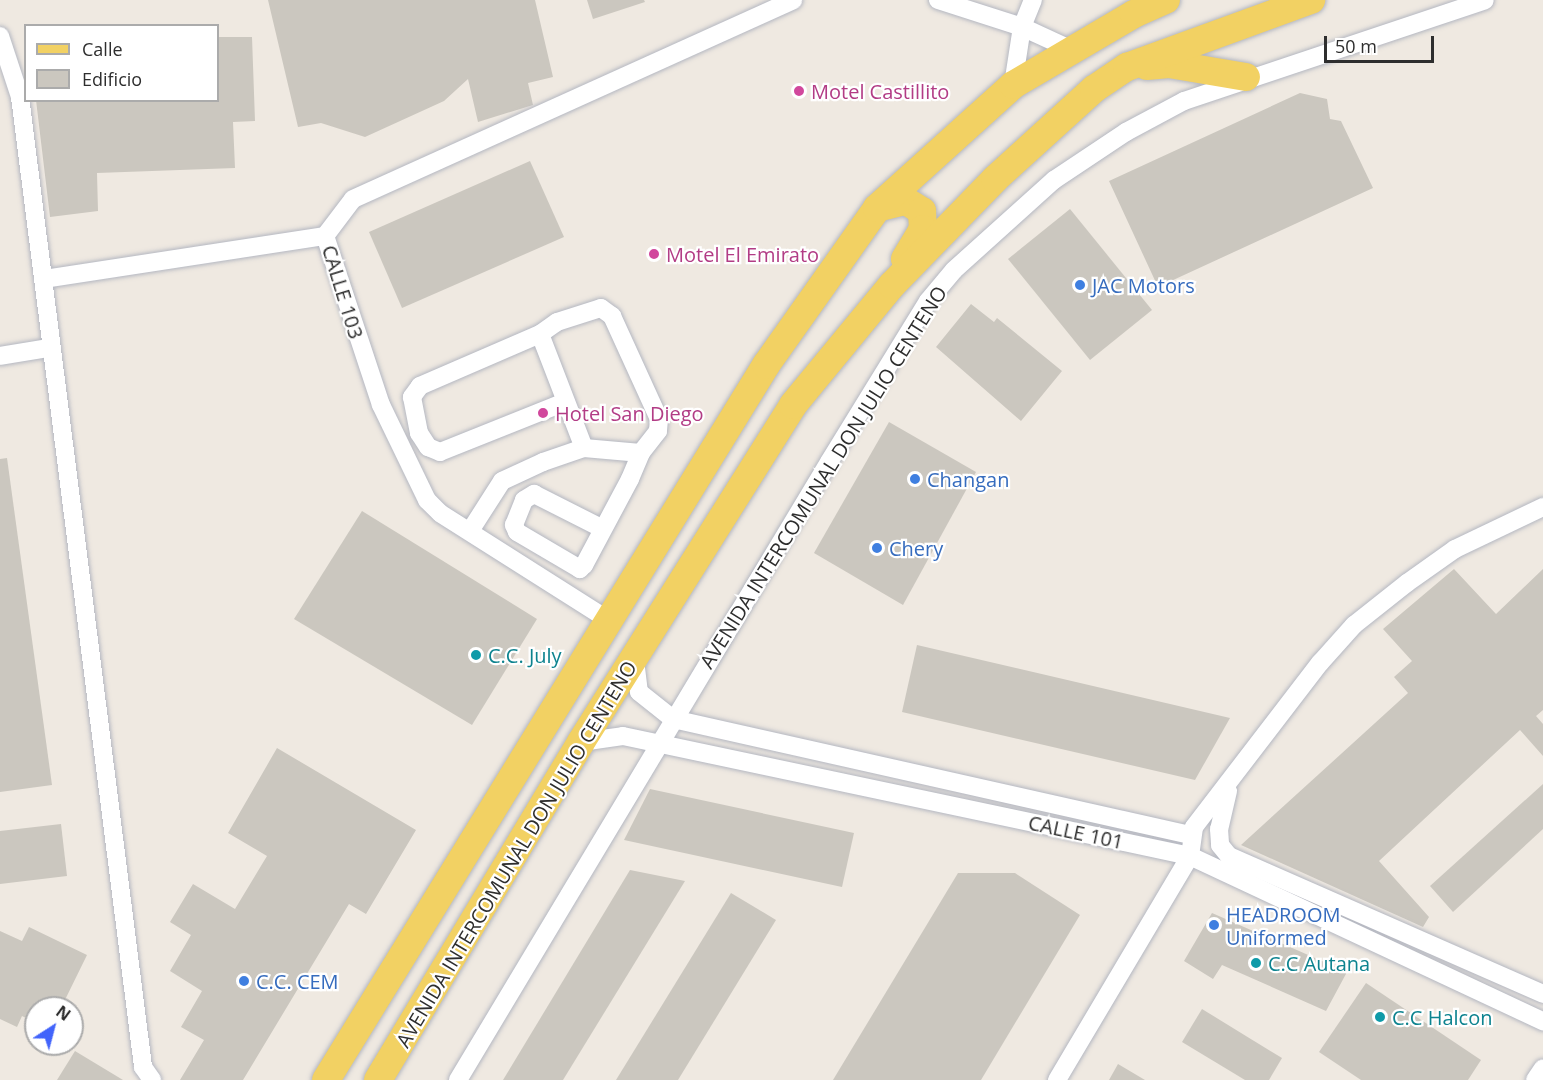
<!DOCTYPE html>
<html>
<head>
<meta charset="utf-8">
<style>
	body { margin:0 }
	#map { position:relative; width:1543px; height:1080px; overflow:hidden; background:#efe9e1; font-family:"Open Sans",sans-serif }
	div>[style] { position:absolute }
	.building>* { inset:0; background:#cbc7bf }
	.roads { filter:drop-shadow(0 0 2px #b4b7c1) drop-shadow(0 0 2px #b4b7c1) }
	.minor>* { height:18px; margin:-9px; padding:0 9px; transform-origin:9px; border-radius:9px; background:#fff }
	.primary>* { height:28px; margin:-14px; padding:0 14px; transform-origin:14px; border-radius:14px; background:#f2d163 }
	.dots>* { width:16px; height:16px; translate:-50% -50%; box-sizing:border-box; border:3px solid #fff; border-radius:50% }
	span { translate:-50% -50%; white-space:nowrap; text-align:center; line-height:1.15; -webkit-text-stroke:4.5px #fff; paint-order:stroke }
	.hotel-label { font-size:20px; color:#b23c85 }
	.left { translate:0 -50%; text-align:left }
	.shop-label { font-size:20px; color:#366cbe }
	.street-label { font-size:20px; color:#2e2e2e }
	.culture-label { font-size:20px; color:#0d838f }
	.legend { position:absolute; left:24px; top:24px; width:195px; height:78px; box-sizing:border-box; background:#fff; border:2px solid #ababab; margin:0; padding:8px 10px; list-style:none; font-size:18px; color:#2e2e2e }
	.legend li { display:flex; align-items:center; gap:12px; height:30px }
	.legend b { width:30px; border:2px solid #ababab }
	.north { position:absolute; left:24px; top:996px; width:60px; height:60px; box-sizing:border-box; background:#fff; border:2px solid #ababab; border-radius:50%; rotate:36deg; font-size:16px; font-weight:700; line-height:24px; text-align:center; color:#2e2e2e }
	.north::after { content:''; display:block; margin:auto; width:21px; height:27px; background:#4264fb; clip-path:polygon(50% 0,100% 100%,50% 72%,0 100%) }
	.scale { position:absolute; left:1324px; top:36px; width:110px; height:27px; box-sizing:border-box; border:3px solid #2e2e2e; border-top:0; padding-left:8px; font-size:18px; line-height:21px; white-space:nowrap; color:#2e2e2e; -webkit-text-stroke:4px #fff; paint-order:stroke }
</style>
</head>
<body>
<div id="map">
	<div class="building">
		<i style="clip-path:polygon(268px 0,535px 0,553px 77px,528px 83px,533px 105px,478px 122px,468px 79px,444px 101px,365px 137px,321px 123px,298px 127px)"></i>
		<i style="clip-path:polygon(587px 0,644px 0,645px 2px,593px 19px)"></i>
		<i style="clip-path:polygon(218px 37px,252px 37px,255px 121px,233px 122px,235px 168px,97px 173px,98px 211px,50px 217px,36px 100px,218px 100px)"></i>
		<i style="clip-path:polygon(1300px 93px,1327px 99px,1330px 119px,1341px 121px,1373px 188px,1158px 287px,1109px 181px)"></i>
		<i style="clip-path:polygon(530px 161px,564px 237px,402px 308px,369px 232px)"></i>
		<i style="clip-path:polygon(1070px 209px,1152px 310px,1090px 360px,1008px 259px)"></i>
		<i style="clip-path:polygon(971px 304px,994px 322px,997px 318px,1062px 371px,1021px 421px,936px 347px)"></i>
		<i style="clip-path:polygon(889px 422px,976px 472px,903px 605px,814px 553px)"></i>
		<i style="clip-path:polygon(7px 458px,52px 785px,0 792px,0 459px)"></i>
		<i style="clip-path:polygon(362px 511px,537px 619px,472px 725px,294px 619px)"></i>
		<i style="clip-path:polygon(1454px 569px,1496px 614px,1543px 569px,1543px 710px,1536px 716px,1543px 724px,1543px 756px,1520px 730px,1379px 861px,1429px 917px,1423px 927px,1241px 845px,1408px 693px,1394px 677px,1412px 661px,1383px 629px)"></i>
		<i style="clip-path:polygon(917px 645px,1230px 718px,1195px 780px,902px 712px)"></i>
		<i style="clip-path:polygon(277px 748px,416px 830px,366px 914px,349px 904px,243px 1080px,180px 1080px,204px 1040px,181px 1027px,202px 991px,170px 971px,191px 935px,170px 922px,193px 884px,235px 909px,267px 856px,228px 833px)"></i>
		<i style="clip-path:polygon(1543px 784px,1543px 829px,1453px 912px,1430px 886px)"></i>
		<i style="clip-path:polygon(650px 789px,854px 833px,842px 887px,624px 840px)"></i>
		<i style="clip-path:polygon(61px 824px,67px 876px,0 884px,0 831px)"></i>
		<i style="clip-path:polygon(630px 870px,685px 881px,563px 1080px,503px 1080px)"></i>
		<i style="clip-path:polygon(958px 873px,1015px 873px,1080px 915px,981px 1080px,833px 1080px)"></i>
		<i style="clip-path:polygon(731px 893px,776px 920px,678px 1080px,616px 1080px)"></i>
		<i style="clip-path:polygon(1212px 913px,1347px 972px,1326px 1011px,1222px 965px,1213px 979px,1184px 961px)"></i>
		<i style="clip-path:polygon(29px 927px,87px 955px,61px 1008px,36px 1008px,36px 1023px,22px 1016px,17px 1027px,0 1019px,0 931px,22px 941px)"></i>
		<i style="clip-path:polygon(1366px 983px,1481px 1060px,1468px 1080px,1361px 1080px,1319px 1052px)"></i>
		<i style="clip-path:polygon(1202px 1009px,1282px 1058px,1269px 1080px,1245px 1080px,1182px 1042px)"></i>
		<i style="clip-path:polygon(75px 1051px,123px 1080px,57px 1080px)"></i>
		<i style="clip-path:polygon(1118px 1064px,1145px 1080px,1109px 1080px)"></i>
	</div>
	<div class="roads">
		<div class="minor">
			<i style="left:938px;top:0;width:88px;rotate:17.8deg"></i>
			<i style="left:1022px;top:27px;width:53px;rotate:24.6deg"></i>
			<i style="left:0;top:36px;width:64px;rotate:71.8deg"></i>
			<i style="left:20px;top:97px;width:978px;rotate:82.77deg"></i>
			<i style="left:143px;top:1067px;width:16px;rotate:55deg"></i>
			<i style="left:1013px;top:85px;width:59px;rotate:-81.2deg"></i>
			<i style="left:1022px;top:27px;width:29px;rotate:-68deg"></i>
			<i style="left:44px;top:279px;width:284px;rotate:-8.7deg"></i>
			<i style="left:540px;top:334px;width:131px;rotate:156.6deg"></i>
			<i style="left:420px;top:386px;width:14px;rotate:126deg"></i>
			<i style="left:412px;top:397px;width:37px;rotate:79deg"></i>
			<i style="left:419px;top:433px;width:17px;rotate:57deg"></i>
			<i style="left:428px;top:447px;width:13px;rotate:23deg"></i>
			<i style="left:440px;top:452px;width:135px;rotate:-21.8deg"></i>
			<i style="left:0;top:356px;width:50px;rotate:-9.3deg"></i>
			<i style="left:584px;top:448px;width:122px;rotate:-111.1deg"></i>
			<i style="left:540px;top:334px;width:21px;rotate:-35deg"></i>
			<i style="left:557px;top:322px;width:46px;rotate:-17.7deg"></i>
			<i style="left:601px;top:308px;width:14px;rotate:36deg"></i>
			<i style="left:612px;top:316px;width:113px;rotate:65.5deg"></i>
			<i style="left:659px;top:419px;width:12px;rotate:95deg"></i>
			<i style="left:658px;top:431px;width:28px;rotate:128deg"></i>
			<i style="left:470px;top:531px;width:59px;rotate:-57.4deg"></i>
			<i style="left:502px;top:481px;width:45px;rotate:-24.9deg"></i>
			<i style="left:543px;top:462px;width:43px;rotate:-18.9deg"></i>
			<i style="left:584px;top:448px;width:57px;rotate:5deg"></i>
			<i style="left:641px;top:453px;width:28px;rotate:113deg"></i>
			<i style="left:630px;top:479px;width:98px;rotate:118.1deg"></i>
			<i style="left:584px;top:565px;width:6px;rotate:135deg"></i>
			<i style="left:580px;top:569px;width:73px;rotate:-149.6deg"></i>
			<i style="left:517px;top:532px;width:8px;rotate:-113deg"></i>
			<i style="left:514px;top:525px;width:27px;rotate:-68deg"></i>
			<i style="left:524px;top:500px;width:12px;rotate:-31deg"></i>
			<i style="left:534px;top:494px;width:77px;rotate:26.9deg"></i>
			<i style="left:610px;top:621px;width:201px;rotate:-147.6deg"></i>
			<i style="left:440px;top:513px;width:18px;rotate:-135deg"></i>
			<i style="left:427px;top:500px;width:106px;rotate:-115.8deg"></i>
			<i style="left:381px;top:405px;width:178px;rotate:-108.3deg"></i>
			<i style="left:325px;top:236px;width:46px;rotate:-52.9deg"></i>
			<i style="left:353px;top:199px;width:483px;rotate:-24.3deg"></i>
			<i style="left:635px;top:660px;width:32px;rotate:83deg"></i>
			<i style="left:639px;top:692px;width:43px;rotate:38.5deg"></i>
			<i style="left:673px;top:719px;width:530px;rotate:12.65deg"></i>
			<i style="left:581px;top:742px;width:42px;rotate:-8.1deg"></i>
			<i style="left:623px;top:736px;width:580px;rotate:11.95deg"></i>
			<i style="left:1190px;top:856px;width:390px;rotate:25.1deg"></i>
			<i style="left:1228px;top:791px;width:39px;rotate:103deg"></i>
			<i style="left:1219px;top:829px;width:16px;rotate:86deg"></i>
			<i style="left:1220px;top:845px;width:14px;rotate:51deg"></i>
			<i style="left:1229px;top:856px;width:343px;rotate:23.7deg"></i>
			<i style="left:458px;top:1080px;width:721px;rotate:-59.02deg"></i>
			<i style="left:829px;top:462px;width:189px;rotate:-58.4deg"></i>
			<i style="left:928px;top:301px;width:40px;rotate:-50deg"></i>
			<i style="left:954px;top:270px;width:135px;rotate:-42deg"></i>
			<i style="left:1054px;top:180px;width:87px;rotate:-33.7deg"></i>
			<i style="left:1126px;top:132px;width:66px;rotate:-28.1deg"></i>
			<i style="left:1184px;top:101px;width:317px;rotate:-18.5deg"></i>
			<i style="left:1057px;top:1080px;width:261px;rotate:-59.3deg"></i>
			<i style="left:1190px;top:856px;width:29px;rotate:-82deg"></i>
			<i style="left:1194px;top:827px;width:207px;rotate:-52.5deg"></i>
			<i style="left:1320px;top:663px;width:51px;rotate:-48.2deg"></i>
			<i style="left:1354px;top:625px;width:68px;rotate:-38.4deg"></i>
			<i style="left:1407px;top:583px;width:59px;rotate:-35.3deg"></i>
			<i style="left:1455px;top:549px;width:98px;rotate:-25.5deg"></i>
			<i style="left:1535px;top:1080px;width:14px;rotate:-56deg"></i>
		</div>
		<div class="primary">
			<i style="left:1147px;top:66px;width:22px;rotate:-5deg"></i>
			<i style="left:1169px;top:64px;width:78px;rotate:9.6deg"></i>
			<i style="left:877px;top:208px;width:30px;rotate:-14deg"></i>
			<i style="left:906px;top:201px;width:19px;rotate:32deg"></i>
			<i style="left:922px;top:211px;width:18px;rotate:87deg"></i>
			<i style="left:923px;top:229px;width:35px;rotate:121deg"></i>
			<i style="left:326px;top:1080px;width:840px;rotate:-58.39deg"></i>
			<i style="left:766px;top:365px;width:192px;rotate:-54.7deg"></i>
			<i style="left:877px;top:208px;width:183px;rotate:-42.1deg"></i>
			<i style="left:1013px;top:85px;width:140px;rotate:-30.4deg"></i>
			<i style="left:1134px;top:14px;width:35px;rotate:-24deg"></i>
			<i style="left:378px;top:1080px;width:394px;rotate:-59deg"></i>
			<i style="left:581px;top:742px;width:398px;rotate:-57.8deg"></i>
			<i style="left:793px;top:405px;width:156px;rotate:-50.5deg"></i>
			<i style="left:892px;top:285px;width:148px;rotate:-45.8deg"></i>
			<i style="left:995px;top:179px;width:134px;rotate:-42.3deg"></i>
			<i style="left:1094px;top:89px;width:40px;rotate:-34deg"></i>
			<i style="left:1127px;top:67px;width:196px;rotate:-20deg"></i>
		</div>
	</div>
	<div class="dots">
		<i style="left:799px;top:91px;background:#d1479c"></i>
		<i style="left:654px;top:254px;background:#d1479c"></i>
		<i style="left:1080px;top:285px;background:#3f7fe0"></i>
		<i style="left:543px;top:413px;background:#d1479c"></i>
		<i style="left:915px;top:479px;background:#3f7fe0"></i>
		<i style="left:877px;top:548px;background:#3f7fe0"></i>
		<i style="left:476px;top:655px;background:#0f9aa8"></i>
		<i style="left:1214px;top:925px;background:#3f7fe0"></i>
		<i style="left:1256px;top:963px;background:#0f9aa8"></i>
		<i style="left:244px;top:981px;background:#3f7fe0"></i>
		<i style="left:1380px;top:1017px;background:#0f9aa8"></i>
	</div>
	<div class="hotel-label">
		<span class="left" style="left:811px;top:91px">Motel Castillito</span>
		<span class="left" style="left:666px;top:254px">Motel El Emirato</span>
		<span class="left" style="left:555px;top:413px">Hotel San Diego</span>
	</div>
	<div class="shop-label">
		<span class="left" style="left:1092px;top:285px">JAC Motors</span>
		<span class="left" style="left:927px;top:479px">Changan</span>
		<span class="left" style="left:889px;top:548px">Chery</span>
		<span class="left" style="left:1226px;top:926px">HEADROOM<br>Uniformed</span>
		<span class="left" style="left:256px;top:981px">C.C. CEM</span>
	</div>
	<div class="street-label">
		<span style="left:343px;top:292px;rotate:73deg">CALLE 103</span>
		<span style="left:823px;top:477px;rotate:-58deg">AVENIDA INTERCOMUNAL DON JULIO CENTENO</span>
		<span style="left:1076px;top:832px;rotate:12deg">CALLE 101</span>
		<span style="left:516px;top:854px;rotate:-59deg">AVENIDA INTERCOMUNAL DON JULIO CENTENO</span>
	</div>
	<div class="culture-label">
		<span class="left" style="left:488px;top:655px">C.C. July</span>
		<span class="left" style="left:1268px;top:963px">C.C Autana</span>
		<span class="left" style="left:1392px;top:1017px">C.C Halcon</span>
	</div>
	<ul class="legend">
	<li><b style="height:8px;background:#f2d163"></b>Calle</li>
	<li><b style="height:16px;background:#cbc7bf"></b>Edificio</li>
	</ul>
	<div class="north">N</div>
	<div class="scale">50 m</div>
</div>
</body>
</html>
